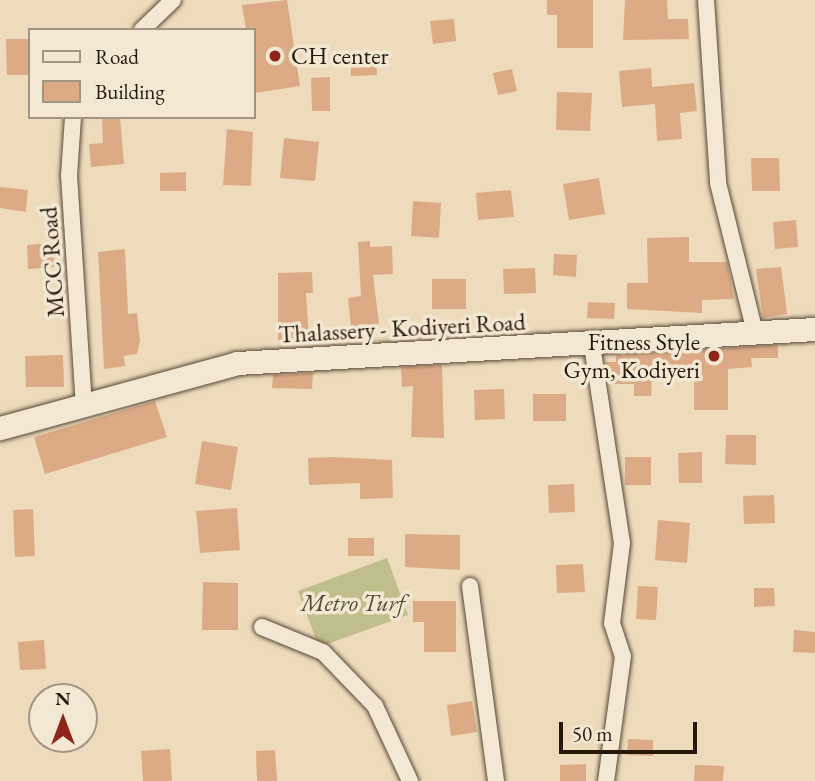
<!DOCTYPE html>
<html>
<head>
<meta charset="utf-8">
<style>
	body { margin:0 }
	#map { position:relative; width:815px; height:781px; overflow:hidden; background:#eddbbb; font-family:"EB Garamond",serif }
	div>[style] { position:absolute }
	.green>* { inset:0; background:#c0be8b }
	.building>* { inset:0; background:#dcab86 }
	.roads { filter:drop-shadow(0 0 2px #584938) drop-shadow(0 0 2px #584938) }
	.minor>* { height:16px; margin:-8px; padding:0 8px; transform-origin:8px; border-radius:8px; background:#f3e8d3 }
	.secondary>* { height:23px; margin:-11.5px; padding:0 11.5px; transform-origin:11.5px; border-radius:11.5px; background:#f3e8d3 }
	.dots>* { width:19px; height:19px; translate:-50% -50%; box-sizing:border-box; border:4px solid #f3e8d3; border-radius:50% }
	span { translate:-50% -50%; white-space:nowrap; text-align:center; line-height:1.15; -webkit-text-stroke:7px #f3e8d3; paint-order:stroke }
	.poi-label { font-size:24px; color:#27180c }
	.left { translate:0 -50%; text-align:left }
	.right { translate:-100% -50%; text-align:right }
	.street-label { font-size:24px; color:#27180c }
	.park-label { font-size:24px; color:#554a32; font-style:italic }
	.legend { position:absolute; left:28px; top:28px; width:228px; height:91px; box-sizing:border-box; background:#f3e8d3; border:2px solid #a19583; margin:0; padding:9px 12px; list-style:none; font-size:21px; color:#27180c }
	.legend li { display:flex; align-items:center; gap:14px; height:35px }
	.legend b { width:35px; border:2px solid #a19583 }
	.north { position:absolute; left:28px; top:683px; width:70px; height:70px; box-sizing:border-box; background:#f3e8d3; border:2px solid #a19583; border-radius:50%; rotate:0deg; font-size:19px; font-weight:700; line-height:28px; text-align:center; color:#27180c }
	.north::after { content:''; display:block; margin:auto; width:24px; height:32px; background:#8f2418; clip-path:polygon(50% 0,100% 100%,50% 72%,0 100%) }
	.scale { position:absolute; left:559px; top:722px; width:138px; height:32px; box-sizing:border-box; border:4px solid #27180c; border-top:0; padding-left:9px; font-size:21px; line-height:24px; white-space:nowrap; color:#27180c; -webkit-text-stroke:5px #f3e8d3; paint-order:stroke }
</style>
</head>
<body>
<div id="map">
	<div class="green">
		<i style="clip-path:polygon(387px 558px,408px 615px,319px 647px,298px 591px)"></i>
	</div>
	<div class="building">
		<i style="clip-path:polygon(287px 0,300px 86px,255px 93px,254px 30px,246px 30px,242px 5px)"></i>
		<i style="clip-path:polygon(547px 0,593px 0,593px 48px,557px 48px,557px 15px,547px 15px)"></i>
		<i style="clip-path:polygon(625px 0,667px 0,668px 19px,688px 19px,689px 39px,623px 40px)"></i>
		<i style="clip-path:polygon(454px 19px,456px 41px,433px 44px,430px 21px)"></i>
		<i style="clip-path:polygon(6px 39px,30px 39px,30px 75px,7px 75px)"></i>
		<i style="clip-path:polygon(376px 51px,377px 75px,351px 76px,351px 52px)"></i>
		<i style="clip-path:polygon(651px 68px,652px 87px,694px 83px,697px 111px,680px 113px,682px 139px,657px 141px,655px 104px,622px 107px,619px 71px)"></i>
		<i style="clip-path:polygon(512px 69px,517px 91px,498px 95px,493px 73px)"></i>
		<i style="clip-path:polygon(330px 77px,330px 111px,312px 111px,311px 78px)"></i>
		<i style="clip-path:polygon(557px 92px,592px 93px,590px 131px,556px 130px)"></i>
		<i style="clip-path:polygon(102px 117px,120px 117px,124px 164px,91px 167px,89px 144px,103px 143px)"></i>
		<i style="clip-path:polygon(227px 129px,253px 132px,251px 186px,223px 185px)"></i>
		<i style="clip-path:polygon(284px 138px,319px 142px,315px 181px,280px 178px)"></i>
		<i style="clip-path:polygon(751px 158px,779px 158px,780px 191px,752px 191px)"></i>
		<i style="clip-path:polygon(186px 172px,186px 191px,160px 191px,160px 173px)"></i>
		<i style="clip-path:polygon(599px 178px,605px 214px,569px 220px,563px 184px)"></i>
		<i style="clip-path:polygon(0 187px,28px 190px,26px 212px,0 208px)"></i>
		<i style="clip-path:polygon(511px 190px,514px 217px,478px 220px,476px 193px)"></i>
		<i style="clip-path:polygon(413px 201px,441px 203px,439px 238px,411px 236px)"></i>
		<i style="clip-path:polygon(796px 220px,798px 247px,775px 249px,773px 222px)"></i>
		<i style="clip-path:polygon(689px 237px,689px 262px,727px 262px,734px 299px,702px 300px,702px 313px,627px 309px,627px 283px,648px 283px,647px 238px)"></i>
		<i style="clip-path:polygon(370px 241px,370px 247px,392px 246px,393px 274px,373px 275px,379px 324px,351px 327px,348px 298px,361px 296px,358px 242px)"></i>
		<i style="clip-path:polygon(53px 243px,55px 267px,28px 269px,27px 245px)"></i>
		<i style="clip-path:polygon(125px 249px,128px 314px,137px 313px,140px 341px,137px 354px,124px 356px,125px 366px,104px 369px,98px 252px)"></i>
		<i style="clip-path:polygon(554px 254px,577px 255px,576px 277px,553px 275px)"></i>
		<i style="clip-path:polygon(781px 267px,787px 314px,763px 318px,756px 269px)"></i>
		<i style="clip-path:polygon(535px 268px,536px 293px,504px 294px,503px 269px)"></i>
		<i style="clip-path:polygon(312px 272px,313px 293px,306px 293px,309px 338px,278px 340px,278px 273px)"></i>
		<i style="clip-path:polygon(432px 279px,466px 279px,466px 309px,432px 309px)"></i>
		<i style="clip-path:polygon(588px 302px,615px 303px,614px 319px,587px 318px)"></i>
		<i style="clip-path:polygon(778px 345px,778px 358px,751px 358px,752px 367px,728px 369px,728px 410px,694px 410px,694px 377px,652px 378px,651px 396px,634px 396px,634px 384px,609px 384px,605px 362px,616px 362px,616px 355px)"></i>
		<i style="clip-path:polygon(63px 355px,64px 387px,26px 387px,25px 356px)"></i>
		<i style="clip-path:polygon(442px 365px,444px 438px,411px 437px,413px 386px,402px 387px,401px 367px)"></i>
		<i style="clip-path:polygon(313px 373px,312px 389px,272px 388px,273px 375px)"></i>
		<i style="clip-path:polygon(504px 389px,505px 419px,475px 420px,474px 390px)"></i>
		<i style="clip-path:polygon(533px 394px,566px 394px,566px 421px,533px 421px)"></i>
		<i style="clip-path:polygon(155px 401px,167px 437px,45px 474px,34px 437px)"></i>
		<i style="clip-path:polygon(726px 435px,756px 435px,756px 465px,725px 464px)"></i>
		<i style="clip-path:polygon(202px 441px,238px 447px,231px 490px,195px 484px)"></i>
		<i style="clip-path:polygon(702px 452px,702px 483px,679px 483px,678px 453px)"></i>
		<i style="clip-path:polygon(333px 457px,392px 460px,393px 498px,360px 499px,360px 483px,309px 485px,308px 458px)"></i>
		<i style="clip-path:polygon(625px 457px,651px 457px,651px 485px,625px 485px)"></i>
		<i style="clip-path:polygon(574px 484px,575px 512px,549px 513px,548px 485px)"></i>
		<i style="clip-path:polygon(774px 495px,775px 523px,744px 524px,743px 496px)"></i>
		<i style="clip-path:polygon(237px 508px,240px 550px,200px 553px,196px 511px)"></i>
		<i style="clip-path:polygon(33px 509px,35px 556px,15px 557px,13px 510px)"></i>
		<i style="clip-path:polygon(658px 520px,690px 523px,687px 563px,655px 560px)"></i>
		<i style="clip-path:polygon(405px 534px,460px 535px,460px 570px,405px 567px)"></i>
		<i style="clip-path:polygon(348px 538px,374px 538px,374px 556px,348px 556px)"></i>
		<i style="clip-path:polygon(583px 564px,585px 592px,557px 593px,556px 565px)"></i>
		<i style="clip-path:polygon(203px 582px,238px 583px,238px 630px,202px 630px)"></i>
		<i style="clip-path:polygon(638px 586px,658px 587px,656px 620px,636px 619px)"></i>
		<i style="clip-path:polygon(754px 588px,774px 588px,775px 606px,754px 607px)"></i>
		<i style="clip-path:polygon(413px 601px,456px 601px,456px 652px,424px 652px,424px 622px,413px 622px)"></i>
		<i style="clip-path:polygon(794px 630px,815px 632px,815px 653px,793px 652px)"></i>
		<i style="clip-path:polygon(44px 640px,46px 669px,20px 670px,18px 642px)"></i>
		<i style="clip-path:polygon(472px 701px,477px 732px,451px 736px,447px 705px)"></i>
		<i style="clip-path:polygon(628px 739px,653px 740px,653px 756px,627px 755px)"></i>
		<i style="clip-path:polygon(170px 749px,172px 781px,143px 781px,141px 751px)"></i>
		<i style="clip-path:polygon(275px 750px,277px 781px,257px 781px,256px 751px)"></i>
		<i style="clip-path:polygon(586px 764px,586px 781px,560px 781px,560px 765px)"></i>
		<i style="clip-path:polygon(695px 765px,724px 766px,723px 781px,694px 781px)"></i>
	</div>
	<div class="roads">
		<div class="minor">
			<i style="left:706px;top:0;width:183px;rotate:86.2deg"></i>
			<i style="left:718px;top:183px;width:154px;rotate:76.1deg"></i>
			<i style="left:142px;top:30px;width:43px;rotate:-44.1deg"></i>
			<i style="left:73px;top:117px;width:58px;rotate:93.9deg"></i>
			<i style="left:69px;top:175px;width:229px;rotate:86.3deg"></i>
			<i style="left:592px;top:345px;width:200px;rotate:81.4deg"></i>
			<i style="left:622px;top:543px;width:81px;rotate:97.1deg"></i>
			<i style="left:612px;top:623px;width:35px;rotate:72deg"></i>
			<i style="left:623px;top:656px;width:126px;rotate:97.7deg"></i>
			<i style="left:470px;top:586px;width:197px;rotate:82.4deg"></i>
			<i style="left:262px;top:627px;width:66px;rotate:22.3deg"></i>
			<i style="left:323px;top:652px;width:75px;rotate:46.1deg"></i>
			<i style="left:375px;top:706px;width:83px;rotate:65deg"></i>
		</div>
		<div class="secondary">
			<i style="left:0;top:428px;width:246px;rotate:-15.3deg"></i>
			<i style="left:237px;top:363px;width:579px;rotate:-3.37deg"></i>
		</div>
	</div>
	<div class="dots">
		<i style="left:275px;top:56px;background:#8f2418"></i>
		<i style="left:714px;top:356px;background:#8f2418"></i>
	</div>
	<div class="poi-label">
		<span class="left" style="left:291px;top:56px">CH center</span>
		<span class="right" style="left:700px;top:356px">Fitness Style<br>Gym, Kodiyeri</span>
	</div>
	<div class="street-label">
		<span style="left:52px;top:262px;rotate:-94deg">MCC Road</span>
		<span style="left:402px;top:328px;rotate:-3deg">Thalassery - Kodiyeri Road</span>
	</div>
	<div class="park-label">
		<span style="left:353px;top:603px">Metro Turf</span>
	</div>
	<ul class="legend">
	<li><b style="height:9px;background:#f3e8d3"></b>Road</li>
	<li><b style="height:19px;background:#dcab86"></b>Building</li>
	</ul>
	<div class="north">N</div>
	<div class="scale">50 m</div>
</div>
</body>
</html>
